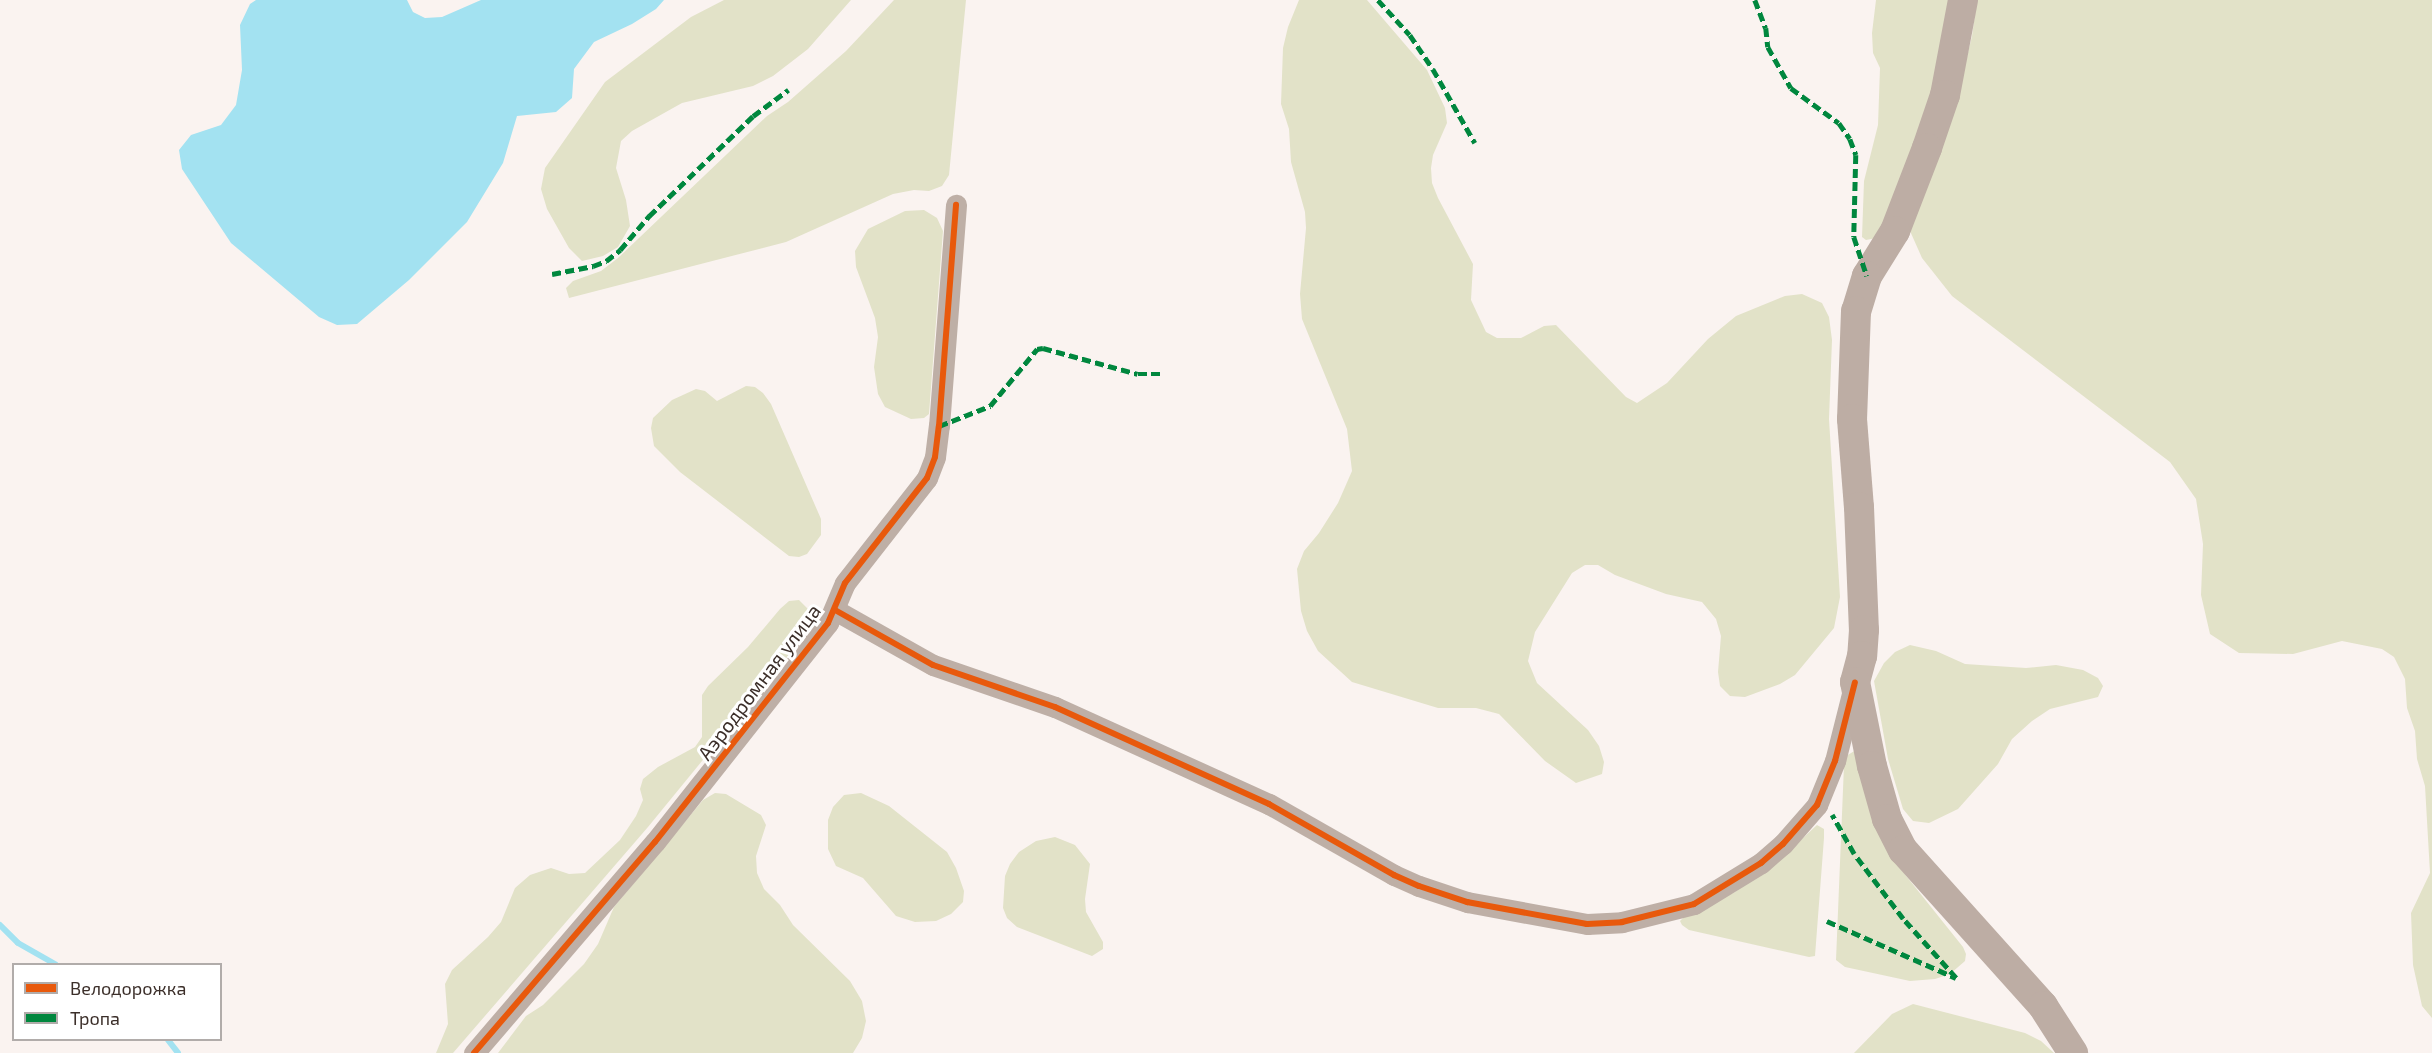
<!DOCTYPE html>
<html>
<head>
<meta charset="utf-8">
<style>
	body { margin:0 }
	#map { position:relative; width:2432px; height:1053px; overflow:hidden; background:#faf3f0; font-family:"Exo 2",sans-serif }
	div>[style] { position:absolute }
	.green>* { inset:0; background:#e2e2c8 }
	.water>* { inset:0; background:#a3e2f1 }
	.stream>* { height:6px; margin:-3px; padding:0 3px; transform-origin:3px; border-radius:3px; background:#a3e2f1 }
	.street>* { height:21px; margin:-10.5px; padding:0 10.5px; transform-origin:10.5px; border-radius:10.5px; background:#beafa6 }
	.secondary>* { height:30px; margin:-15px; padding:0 15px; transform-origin:15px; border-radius:15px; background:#bdada4 }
	.quiet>* { height:4.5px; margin-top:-2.25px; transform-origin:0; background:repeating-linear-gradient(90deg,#00873e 0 9px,transparent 0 13.5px) }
	.cycleway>* { height:6px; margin:-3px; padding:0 3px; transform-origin:3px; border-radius:3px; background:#e8590c }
	span { translate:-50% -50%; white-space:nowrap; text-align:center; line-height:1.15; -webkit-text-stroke:6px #fff; paint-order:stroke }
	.street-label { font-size:20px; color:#3c2f2a }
	.legend { position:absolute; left:12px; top:963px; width:210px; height:78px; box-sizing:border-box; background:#fff; border:2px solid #b1acaa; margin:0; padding:8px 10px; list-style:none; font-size:18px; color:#3c2f2a }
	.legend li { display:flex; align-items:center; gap:12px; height:30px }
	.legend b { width:30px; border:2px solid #b1acaa }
</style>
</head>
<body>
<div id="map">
	<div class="green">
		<i style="clip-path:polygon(724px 0,851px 0,808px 49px,773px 76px,753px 86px,682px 103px,632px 131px,621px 141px,616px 168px,626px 200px,630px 226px,618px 247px,603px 256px,582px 261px,569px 248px,547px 209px,541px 189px,545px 168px,605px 82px,691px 17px)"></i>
		<i style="clip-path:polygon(894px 0,966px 0,949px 175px,942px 186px,929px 191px,914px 190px,893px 194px,786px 242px,569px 298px,566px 288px,573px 281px,601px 271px,618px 258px,767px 116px,788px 102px,846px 51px)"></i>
		<i style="clip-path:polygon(1299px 0,1367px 0,1427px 70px,1445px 108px,1447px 123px,1433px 155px,1431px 168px,1432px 183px,1438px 198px,1473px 264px,1471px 300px,1486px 332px,1497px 338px,1521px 338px,1544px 326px,1556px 325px,1626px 397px,1637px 403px,1667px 383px,1708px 339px,1736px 316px,1785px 296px,1802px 294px,1822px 303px,1829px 317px,1832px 340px,1829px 419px,1840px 597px,1834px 628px,1795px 675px,1780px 684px,1745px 697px,1730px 696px,1720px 686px,1718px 672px,1721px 636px,1716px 619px,1702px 602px,1666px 594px,1615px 575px,1598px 565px,1585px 565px,1572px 573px,1535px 632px,1528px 661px,1537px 683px,1588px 730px,1599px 746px,1604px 762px,1602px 774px,1576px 783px,1545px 761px,1499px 714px,1476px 708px,1438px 708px,1352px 682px,1318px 651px,1307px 631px,1301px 611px,1297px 569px,1304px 551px,1319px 533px,1338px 503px,1352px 471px,1347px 429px,1302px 319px,1300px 294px,1306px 228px,1305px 212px,1291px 162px,1289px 129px,1281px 104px,1283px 48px,1288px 27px)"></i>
		<i style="clip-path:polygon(1876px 0,1950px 0,1932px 96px,1885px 227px,1876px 238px,1866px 240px,1862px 237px,1864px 181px,1878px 125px,1880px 68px,1873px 53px,1872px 33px)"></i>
		<i style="clip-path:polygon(1977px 0,2432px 0,2432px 1018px,2422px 1006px,2413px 965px,2411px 913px,2430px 873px,2425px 786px,2417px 759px,2415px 731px,2407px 708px,2405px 679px,2394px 657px,2382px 649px,2342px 641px,2293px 654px,2239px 653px,2210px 634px,2201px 595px,2203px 544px,2196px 499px,2170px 462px,1952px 296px,1922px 258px,1910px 231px,1956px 102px,1972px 36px)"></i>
		<i style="clip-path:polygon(924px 210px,937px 218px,943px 231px,929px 414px,924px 418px,911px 419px,885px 407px,878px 394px,874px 367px,878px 337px,875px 318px,856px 267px,855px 251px,868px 229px,905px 211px)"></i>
		<i style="clip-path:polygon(746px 386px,755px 387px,763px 393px,771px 404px,821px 519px,821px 535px,807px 554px,799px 557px,789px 556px,680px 472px,654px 446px,651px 428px,653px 418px,672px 400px,696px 389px,705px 391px,717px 401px)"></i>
		<i style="clip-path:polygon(799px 600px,811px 612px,813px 620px,810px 629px,648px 827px,453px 1053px,436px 1053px,448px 1024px,445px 984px,452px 970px,488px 937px,501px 922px,515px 888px,530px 875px,551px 868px,569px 874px,585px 873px,620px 840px,636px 816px,643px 800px,640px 789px,643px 779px,658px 767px,695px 747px,702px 737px,702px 695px,708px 686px,748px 647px,780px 609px,789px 601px)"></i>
		<i style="clip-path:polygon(1910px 645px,1936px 651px,1965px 664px,2026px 668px,2056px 665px,2083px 670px,2098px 678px,2103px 686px,2098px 697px,2050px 709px,2032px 721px,2012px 739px,1998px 764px,1958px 809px,1929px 823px,1913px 821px,1903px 809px,1888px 759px,1874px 681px,1884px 663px,1895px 652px)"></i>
		<i style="clip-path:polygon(1856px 750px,1891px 857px,1963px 947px,1966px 954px,1965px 961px,1950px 974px,1935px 979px,1910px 981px,1845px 967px,1836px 960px,1844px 765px,1846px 756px)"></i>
		<i style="clip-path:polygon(715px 793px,726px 794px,761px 815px,766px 825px,756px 856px,757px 873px,764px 889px,780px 905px,793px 925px,850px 981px,862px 1001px,866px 1021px,862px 1038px,853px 1053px,498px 1053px,526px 1016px,543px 1005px,584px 964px,598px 944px,614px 907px,703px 800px)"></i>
		<i style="clip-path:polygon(861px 793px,889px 806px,947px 852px,956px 868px,964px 891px,963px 902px,951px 914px,936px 921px,915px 922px,896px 916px,863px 878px,836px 866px,828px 849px,828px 820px,833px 807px,844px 795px)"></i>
		<i style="clip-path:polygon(1817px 825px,1824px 829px,1824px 838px,1815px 956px,1809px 957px,1689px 930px,1682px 925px,1680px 921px,1684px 917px,1735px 892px,1790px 850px)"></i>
		<i style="clip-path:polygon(1055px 837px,1075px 845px,1090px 864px,1085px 899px,1086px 912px,1103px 942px,1103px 949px,1092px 956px,1017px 927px,1007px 918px,1003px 908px,1005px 876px,1010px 864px,1019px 852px,1036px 841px)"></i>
		<i style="clip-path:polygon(1913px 1004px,2025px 1033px,2041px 1041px,2054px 1053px,1854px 1053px,1892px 1014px)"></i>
	</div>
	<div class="water">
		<i style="clip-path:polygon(256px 0,407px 0,413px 12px,425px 18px,442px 17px,481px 0,664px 0,656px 9px,632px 24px,594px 42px,574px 69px,572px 98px,556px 112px,517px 116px,503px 163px,467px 222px,409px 280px,357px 324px,337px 325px,319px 317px,231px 243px,182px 169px,179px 150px,191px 135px,221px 125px,236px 105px,242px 70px,240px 25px,250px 4px)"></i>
	</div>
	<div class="stream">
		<i style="left:0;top:925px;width:25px;rotate:45deg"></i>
		<i style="left:18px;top:943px;width:43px;rotate:29.6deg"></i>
		<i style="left:168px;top:1040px;width:16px;rotate:52deg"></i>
	</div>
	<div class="street">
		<i style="left:835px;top:610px;width:112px;rotate:29.3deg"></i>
		<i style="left:933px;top:665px;width:129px;rotate:19deg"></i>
		<i style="left:1055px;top:707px;width:235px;rotate:24.4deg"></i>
		<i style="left:1269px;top:804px;width:144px;rotate:29.6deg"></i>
		<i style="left:1394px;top:875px;width:27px;rotate:24deg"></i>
		<i style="left:1419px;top:886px;width:51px;rotate:18.4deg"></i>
		<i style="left:1467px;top:902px;width:122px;rotate:10.4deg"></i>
		<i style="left:1587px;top:924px;width:35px;rotate:-3deg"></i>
		<i style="left:1622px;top:922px;width:74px;rotate:-14deg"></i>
		<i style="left:1694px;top:904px;width:79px;rotate:-31.5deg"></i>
		<i style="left:1761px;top:863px;width:29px;rotate:-41deg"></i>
		<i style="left:1783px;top:844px;width:52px;rotate:-48.9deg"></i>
		<i style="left:1817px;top:805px;width:48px;rotate:-67.8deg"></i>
		<i style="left:1835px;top:761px;width:77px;rotate:-75.8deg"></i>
		<i style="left:474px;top:1053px;width:278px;rotate:-49.4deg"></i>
		<i style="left:655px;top:842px;width:279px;rotate:-51.7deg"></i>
		<i style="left:828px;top:623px;width:43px;rotate:-67deg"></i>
		<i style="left:845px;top:583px;width:133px;rotate:-52deg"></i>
		<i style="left:927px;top:478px;width:22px;rotate:-69deg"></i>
		<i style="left:935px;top:457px;width:31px;rotate:-83deg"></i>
		<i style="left:939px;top:426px;width:222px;rotate:-85.6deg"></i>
	</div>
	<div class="secondary">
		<i style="left:1963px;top:0;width:97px;rotate:100.7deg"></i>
		<i style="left:1945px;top:95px;width:56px;rotate:108.8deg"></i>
		<i style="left:1927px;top:148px;width:89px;rotate:111.1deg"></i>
		<i style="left:1895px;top:231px;width:53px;rotate:121.9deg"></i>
		<i style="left:1867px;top:276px;width:37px;rotate:107deg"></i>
		<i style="left:1856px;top:311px;width:108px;rotate:92.1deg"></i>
		<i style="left:1852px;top:419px;width:88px;rotate:85.5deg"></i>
		<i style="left:1859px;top:507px;width:123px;rotate:87.7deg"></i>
		<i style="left:1864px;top:630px;width:26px;rotate:94deg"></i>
		<i style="left:1862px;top:656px;width:27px;rotate:105deg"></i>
		<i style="left:1855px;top:682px;width:86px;rotate:78.6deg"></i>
		<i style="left:1872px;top:766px;width:55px;rotate:74.2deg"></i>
		<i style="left:1887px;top:819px;width:35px;rotate:63deg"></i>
		<i style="left:1903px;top:850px;width:210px;rotate:48.1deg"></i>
		<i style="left:2043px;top:1006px;width:56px;rotate:57.4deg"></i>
	</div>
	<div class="quiet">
		<i style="left:1378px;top:0;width:47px;rotate:47.6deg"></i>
		<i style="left:1410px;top:35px;width:41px;rotate:55.9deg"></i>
		<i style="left:1433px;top:69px;width:85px;rotate:60.4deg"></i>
		<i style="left:1755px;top:0;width:30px;rotate:69deg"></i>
		<i style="left:1766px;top:28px;width:19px;rotate:84deg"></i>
		<i style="left:1768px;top:47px;width:47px;rotate:60.7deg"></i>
		<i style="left:1791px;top:88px;width:59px;rotate:36.1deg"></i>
		<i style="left:1839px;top:123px;width:19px;rotate:55deg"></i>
		<i style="left:1850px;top:139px;width:17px;rotate:69deg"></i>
		<i style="left:1856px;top:155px;width:82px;rotate:91.4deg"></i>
		<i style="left:1854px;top:237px;width:41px;rotate:71.6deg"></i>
		<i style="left:552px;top:274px;width:42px;rotate:-11deg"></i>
		<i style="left:593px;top:266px;width:14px;rotate:-21deg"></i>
		<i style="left:606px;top:261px;width:18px;rotate:-38deg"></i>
		<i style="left:620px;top:250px;width:45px;rotate:-49.5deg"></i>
		<i style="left:649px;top:216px;width:144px;rotate:-43.9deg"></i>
		<i style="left:753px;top:116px;width:44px;rotate:-36.6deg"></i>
		<i style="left:939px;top:426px;width:55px;rotate:-21.4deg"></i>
		<i style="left:990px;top:406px;width:74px;rotate:-50.5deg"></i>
		<i style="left:1037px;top:349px;width:6px;rotate:-9deg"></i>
		<i style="left:1043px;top:348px;width:98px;rotate:15.3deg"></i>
		<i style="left:1138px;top:374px;width:22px"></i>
		<i style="left:1827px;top:921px;width:141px;rotate:23.8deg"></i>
		<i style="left:1956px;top:978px;width:79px;rotate:-131.9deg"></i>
		<i style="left:1903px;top:919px;width:81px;rotate:-127deg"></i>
		<i style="left:1854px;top:854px;width:45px;rotate:-119.4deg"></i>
	</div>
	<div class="cycleway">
		<i style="left:835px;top:610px;width:112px;rotate:29.3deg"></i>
		<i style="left:933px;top:665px;width:129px;rotate:19deg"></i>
		<i style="left:1055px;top:707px;width:235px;rotate:24.4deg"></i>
		<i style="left:1269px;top:804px;width:144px;rotate:29.6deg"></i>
		<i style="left:1394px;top:875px;width:27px;rotate:24deg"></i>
		<i style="left:1419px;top:886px;width:51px;rotate:18.4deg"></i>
		<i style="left:1467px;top:902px;width:122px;rotate:10.4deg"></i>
		<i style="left:1587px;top:924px;width:35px;rotate:-3deg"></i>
		<i style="left:1622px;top:922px;width:74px;rotate:-14deg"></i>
		<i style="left:1694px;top:904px;width:79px;rotate:-31.5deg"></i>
		<i style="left:1761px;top:863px;width:29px;rotate:-41deg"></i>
		<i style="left:1783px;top:844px;width:52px;rotate:-48.9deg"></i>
		<i style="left:1817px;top:805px;width:48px;rotate:-67.8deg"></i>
		<i style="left:1835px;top:761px;width:81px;rotate:-75.8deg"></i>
		<i style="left:474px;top:1053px;width:278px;rotate:-49.4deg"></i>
		<i style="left:655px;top:842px;width:279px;rotate:-51.7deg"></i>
		<i style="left:828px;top:623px;width:43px;rotate:-67deg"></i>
		<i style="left:845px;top:583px;width:133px;rotate:-52deg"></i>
		<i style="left:927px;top:478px;width:22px;rotate:-69deg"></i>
		<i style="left:935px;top:457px;width:31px;rotate:-83deg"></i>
		<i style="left:939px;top:426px;width:222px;rotate:-85.6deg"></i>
	</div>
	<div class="street-label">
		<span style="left:759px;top:682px;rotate:-53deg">Аэродромная улица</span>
	</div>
	<ul class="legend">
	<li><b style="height:8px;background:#e8590c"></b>Велодорожка</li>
	<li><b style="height:8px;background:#00873e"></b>Тропа</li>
	</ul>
</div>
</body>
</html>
